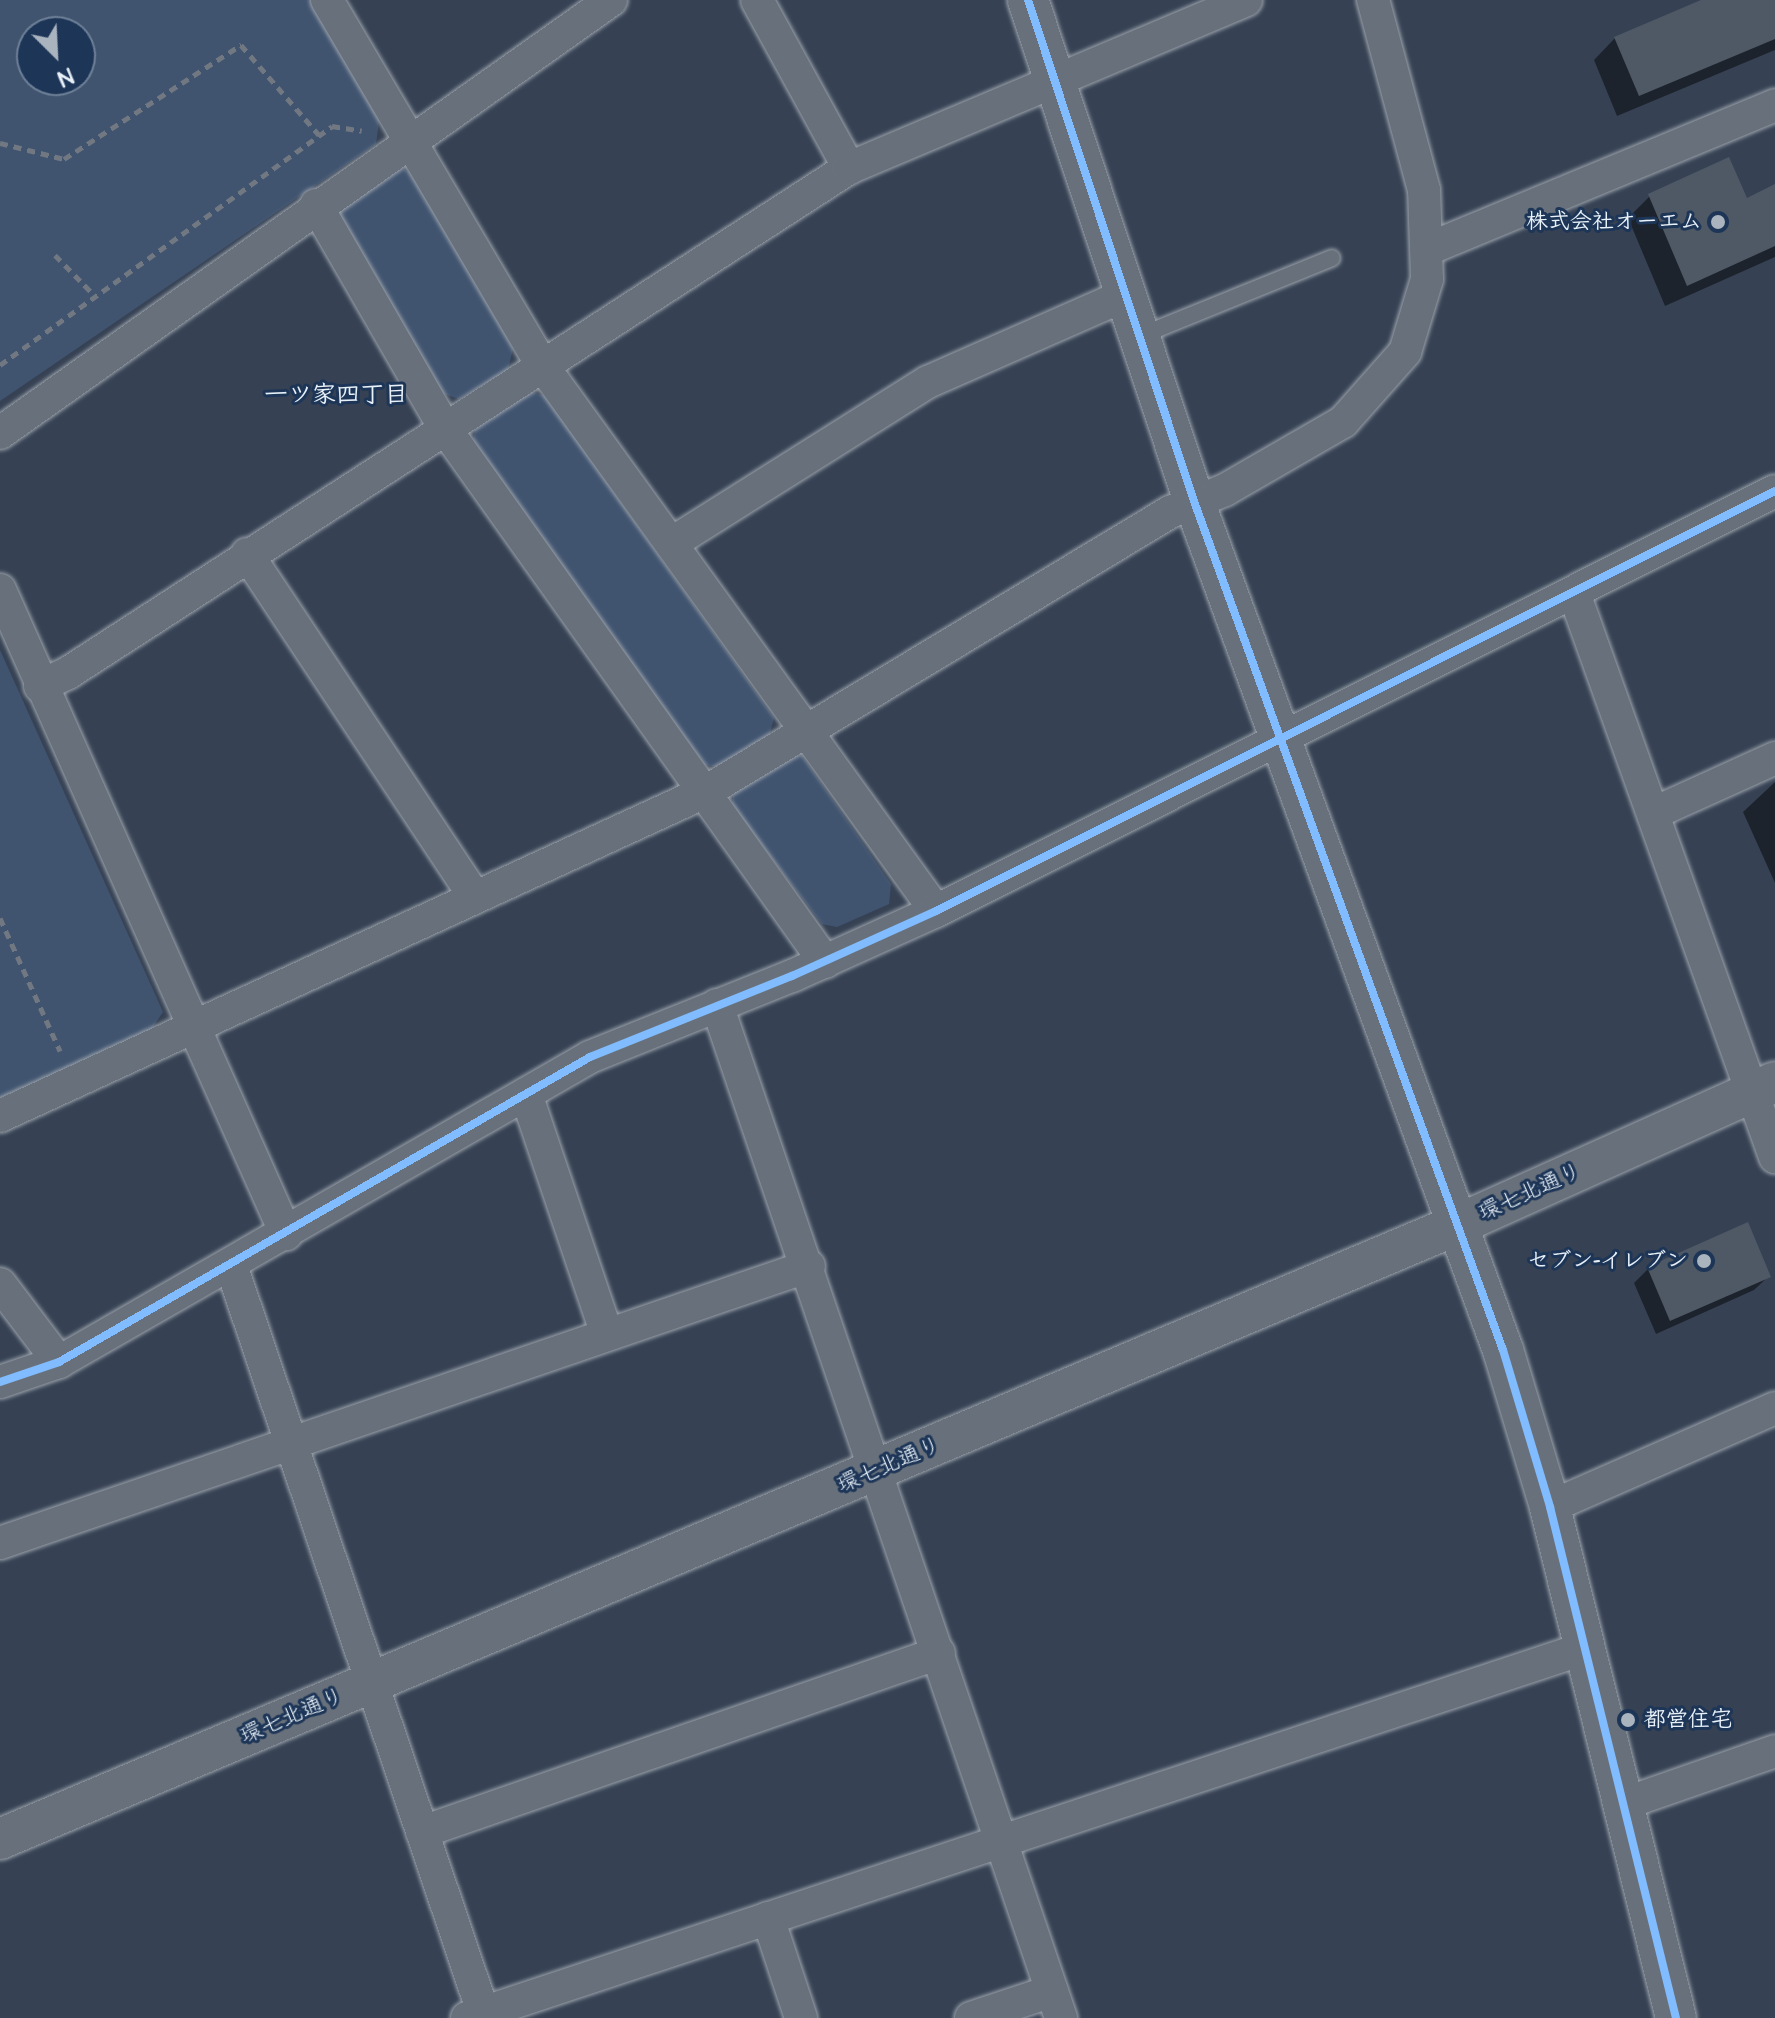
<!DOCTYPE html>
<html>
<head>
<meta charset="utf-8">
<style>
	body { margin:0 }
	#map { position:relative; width:1775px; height:2018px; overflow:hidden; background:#364254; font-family:"Architects Daughter","Klee One",sans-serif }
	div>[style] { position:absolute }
	.green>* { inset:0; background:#405470 }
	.shadow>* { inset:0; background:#0007 }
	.building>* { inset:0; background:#4f5966 }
	.path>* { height:5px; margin-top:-2.5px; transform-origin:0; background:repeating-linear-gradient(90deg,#717882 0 8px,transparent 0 14px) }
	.roads { filter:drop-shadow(0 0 2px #9ba2ab) drop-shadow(0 0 2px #9ba2ab) }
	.service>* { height:16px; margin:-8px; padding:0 8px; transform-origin:8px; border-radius:8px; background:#68717b }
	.minor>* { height:32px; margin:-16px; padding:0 16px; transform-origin:16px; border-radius:16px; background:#68717b }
	.tertiary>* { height:40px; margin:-20px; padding:0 20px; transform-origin:20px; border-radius:20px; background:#68717b }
	.cycleway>* { height:8px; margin:-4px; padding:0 4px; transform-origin:4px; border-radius:4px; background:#80bcff }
	.dots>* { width:22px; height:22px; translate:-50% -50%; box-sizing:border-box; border:4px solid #1d3557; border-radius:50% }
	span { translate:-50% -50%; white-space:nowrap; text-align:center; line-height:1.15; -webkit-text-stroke:6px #1d3557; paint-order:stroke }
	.poi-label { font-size:22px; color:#e8f1f8; font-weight:700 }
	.right { translate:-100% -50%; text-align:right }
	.left { translate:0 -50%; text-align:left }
	.street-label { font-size:22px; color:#e8f1f8 }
	.neighbourhood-label { font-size:24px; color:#e8f1f8; font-weight:700 }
	.north { position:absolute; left:16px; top:16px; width:80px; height:80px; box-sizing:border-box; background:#1d3557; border:2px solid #6e8097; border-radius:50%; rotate:156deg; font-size:22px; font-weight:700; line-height:32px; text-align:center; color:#e8f1f8 }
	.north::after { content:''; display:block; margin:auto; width:28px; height:36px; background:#aab4bf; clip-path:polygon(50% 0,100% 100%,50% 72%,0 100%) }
</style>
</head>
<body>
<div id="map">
	<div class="green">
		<i style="clip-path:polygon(evenodd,0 0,312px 0,380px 114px,376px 144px,0 401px,0 0,32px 32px,80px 32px,80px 80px,32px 80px,32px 32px)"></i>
		<i style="clip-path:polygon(389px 165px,412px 172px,513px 348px,508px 370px,459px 399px,441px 393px,337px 217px,343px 198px)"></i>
		<i style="clip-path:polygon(526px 390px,545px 396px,774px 718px,769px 736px,721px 767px,697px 764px,473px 444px,476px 422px)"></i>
		<i style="clip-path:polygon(0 650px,163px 1012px,150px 1031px,0 1098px)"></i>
		<i style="clip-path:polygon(783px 753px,802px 756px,891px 884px,889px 904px,837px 927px,822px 924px,732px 806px,734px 786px)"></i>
	</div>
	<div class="shadow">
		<i style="clip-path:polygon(1706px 0,1775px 0,1775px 50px,1617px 116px,1594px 60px,1615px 38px)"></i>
		<i style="clip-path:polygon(1775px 187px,1775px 257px,1665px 306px,1628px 218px,1650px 196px,1746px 201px)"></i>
		<i style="clip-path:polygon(1775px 782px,1775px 883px,1743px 812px)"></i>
		<i style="clip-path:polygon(1648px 1269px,1769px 1276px,1754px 1290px,1656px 1334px,1634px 1283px)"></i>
	</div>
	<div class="building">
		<i style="clip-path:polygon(1701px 0,1775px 0,1775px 39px,1639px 96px,1614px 37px)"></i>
		<i style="clip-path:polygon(1729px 157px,1747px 198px,1775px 184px,1775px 246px,1687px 286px,1648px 194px)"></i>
		<i style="clip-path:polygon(1748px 1222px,1771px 1277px,1670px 1321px,1647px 1267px)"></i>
	</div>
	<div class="path">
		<i style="left:0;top:143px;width:66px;rotate:14deg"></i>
		<i style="left:64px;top:159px;width:211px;rotate:-32.8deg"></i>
		<i style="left:241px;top:45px;width:119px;rotate:49.1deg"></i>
		<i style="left:55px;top:255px;width:57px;rotate:45.7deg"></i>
		<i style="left:0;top:365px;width:409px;rotate:-35.7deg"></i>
		<i style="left:332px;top:126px;width:30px;rotate:9deg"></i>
		<i style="left:0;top:918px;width:146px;rotate:65.7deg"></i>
	</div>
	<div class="roads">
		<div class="service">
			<i style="left:1140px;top:336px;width:207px;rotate:-22.1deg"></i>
		</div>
		<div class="minor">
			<i style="left:327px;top:0;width:424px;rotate:59.5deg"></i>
			<i style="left:542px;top:365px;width:673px;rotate:54.19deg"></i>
			<i style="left:757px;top:0;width:192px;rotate:61.3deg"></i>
			<i style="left:316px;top:205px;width:256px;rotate:60deg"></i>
			<i style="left:444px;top:427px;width:657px;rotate:54.54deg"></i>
			<i style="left:1428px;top:249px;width:376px;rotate:-22.5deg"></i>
			<i style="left:0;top:433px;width:749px;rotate:-35.32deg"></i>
			<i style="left:672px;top:543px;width:302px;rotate:-32.2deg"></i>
			<i style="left:928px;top:382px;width:215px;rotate:-23.8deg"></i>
			<i style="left:247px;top:554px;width:410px;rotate:56.4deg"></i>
			<i style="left:0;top:590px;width:705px;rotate:66.05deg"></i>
			<i style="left:1574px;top:593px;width:599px;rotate:70.38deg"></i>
			<i style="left:40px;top:686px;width:31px;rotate:-25deg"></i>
			<i style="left:68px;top:673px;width:930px;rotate:-32.89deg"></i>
			<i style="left:849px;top:168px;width:431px;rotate:-22.9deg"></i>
			<i style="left:1654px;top:813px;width:133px;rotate:-24.4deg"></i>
			<i style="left:717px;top:1005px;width:1070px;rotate:71.24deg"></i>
			<i style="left:526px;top:1094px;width:253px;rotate:71.4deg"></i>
			<i style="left:0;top:1116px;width:778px;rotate:-24.69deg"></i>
			<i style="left:707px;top:791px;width:541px;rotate:-31.07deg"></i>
			<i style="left:1170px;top:512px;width:59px;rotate:-21.8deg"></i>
			<i style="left:1225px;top:490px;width:136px;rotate:-30deg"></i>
			<i style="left:1343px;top:422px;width:94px;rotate:-48.5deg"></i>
			<i style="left:1405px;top:352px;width:76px;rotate:-73.2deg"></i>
			<i style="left:1427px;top:279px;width:89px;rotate:-91.9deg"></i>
			<i style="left:1424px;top:190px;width:197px;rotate:-105deg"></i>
			<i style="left:231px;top:1265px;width:795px;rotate:71.36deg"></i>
			<i style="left:0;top:1284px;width:98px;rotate:52.9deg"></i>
			<i style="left:0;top:1382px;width:62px;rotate:-18.7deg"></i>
			<i style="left:59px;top:1362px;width:612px;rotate:-29.87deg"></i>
			<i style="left:590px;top:1057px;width:218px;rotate:-21.9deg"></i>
			<i style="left:792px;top:976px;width:158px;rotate:-24.3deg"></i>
			<i style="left:936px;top:911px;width:938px;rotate:-26.59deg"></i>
			<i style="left:1550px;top:1507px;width:246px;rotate:-23.7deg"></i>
			<i style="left:0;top:1543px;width:855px;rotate:-18.9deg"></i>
			<i style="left:1623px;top:1804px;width:161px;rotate:-19.2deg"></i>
			<i style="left:422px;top:1832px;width:547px;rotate:-19.1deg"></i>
			<i style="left:768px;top:1918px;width:105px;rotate:71.7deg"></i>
			<i style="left:467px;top:2018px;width:1175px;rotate:-18.3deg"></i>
			<i style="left:971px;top:2018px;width:85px;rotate:-18.4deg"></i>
		</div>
		<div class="tertiary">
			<i style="left:1028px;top:0;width:531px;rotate:71.67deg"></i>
			<i style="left:1195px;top:504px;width:900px;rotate:70deg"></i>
			<i style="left:1503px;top:1350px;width:164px;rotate:73.3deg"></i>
			<i style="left:1550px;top:1507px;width:526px;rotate:76.15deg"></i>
			<i style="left:0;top:1839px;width:1583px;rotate:-22.86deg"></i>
			<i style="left:1459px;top:1224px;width:346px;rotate:-24.2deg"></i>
		</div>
	</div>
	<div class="cycleway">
		<i style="left:1028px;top:0;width:531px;rotate:71.67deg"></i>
		<i style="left:1195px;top:504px;width:900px;rotate:70deg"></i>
		<i style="left:1503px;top:1350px;width:164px;rotate:73.3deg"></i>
		<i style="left:1550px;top:1507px;width:526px;rotate:76.15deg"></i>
		<i style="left:0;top:1382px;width:62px;rotate:-18.7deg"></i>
		<i style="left:59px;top:1362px;width:612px;rotate:-29.87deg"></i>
		<i style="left:590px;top:1057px;width:218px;rotate:-21.9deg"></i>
		<i style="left:792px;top:976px;width:158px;rotate:-24.3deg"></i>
		<i style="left:936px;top:911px;width:938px;rotate:-26.59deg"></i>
	</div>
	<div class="dots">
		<i style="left:1718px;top:222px;background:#aab4bf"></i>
		<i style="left:1704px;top:1261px;background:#aab4bf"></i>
		<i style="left:1628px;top:1720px;background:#aab4bf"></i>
	</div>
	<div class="poi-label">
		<span class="right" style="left:1702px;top:222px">株式会社オーエム</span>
		<span class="right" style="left:1688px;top:1261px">セブン-イレブン</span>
		<span class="left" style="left:1644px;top:1720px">都営住宅</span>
	</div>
	<div class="street-label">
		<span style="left:1530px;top:1192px;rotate:-24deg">環七北通り</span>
		<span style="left:889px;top:1465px;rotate:-23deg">環七北通り</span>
		<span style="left:292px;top:1716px;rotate:-23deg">環七北通り</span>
	</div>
	<div class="neighbourhood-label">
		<span style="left:336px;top:396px">一ツ家四丁目</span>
	</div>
	<div class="north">N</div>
</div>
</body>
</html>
